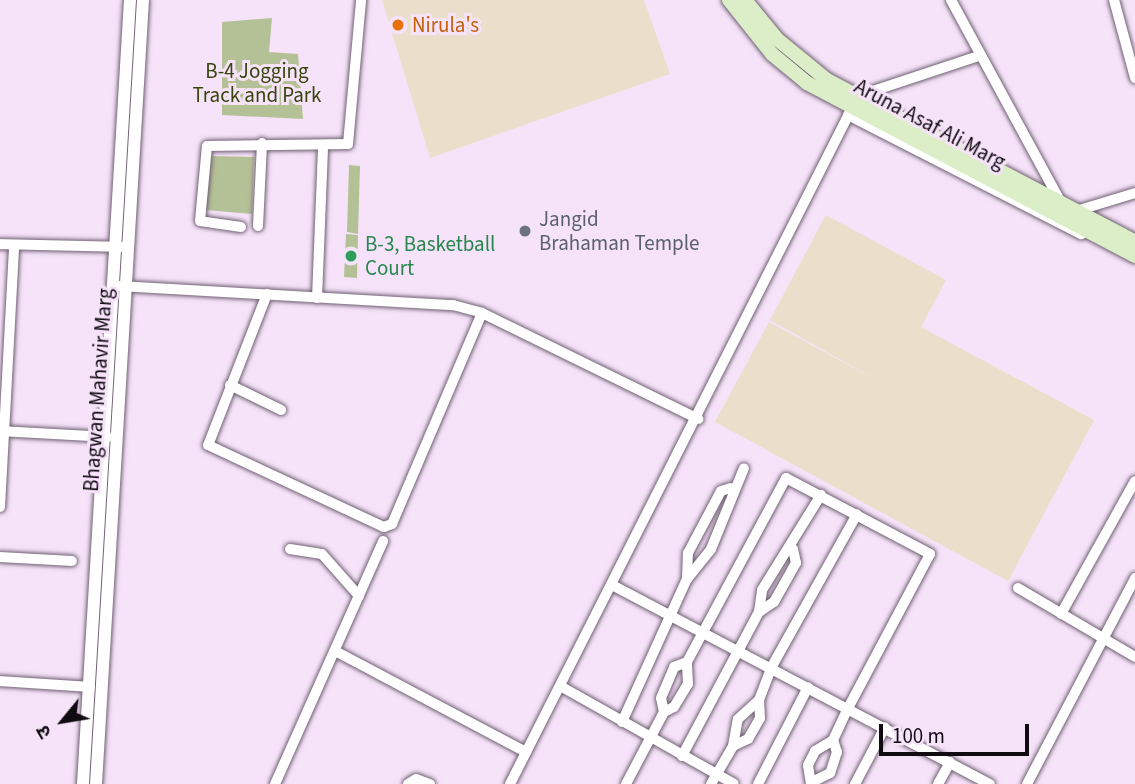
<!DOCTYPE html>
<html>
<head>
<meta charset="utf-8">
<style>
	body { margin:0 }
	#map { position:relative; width:1135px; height:784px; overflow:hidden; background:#f6e3f9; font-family:"Source Sans 3","Noto Sans Devanagari",sans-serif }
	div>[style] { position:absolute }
	.industrial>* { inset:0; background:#eadfca }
	.education>* { inset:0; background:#e9dfca }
	.green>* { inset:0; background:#b4c196 }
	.roads { filter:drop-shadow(0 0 2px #706073) drop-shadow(0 0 2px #706073) }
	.minor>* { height:10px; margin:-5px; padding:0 5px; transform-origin:5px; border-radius:5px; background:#fff }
	.tertiary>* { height:12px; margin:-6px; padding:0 6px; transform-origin:6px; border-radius:6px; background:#fff }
	.secondary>* { height:14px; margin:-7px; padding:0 7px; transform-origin:7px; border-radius:7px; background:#dceec7 }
	.dots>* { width:19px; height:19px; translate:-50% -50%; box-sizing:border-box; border:4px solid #f6e3f9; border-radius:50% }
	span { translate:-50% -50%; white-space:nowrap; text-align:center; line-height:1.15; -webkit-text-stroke:6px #f6e3f9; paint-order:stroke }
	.food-label { font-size:21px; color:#c56008 }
	.left { translate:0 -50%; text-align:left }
	.park-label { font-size:21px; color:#38440b }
	.street-label { font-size:21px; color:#100a11 }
	.worship-label { font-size:21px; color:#5b616d }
	.leisure-label { font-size:21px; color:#27864d }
	.north { position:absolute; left:28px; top:686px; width:70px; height:70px; -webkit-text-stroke:5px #f6e3f9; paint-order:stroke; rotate:240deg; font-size:19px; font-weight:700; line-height:28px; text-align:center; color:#100a11 }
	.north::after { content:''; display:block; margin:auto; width:24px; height:32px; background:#100a11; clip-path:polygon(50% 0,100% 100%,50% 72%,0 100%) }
	.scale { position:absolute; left:879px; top:724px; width:150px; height:32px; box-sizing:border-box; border:4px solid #100a11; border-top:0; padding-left:9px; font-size:21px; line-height:24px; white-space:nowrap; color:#100a11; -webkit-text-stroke:5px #f6e3f9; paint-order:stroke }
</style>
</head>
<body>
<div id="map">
	<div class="industrial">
		<i style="clip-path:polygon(382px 0,644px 0,670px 74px,430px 158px)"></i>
	</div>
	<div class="education">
		<i style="clip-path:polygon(826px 215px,946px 280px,921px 327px,1094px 420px,1008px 581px,715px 422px,769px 322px,887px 386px,770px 320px)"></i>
	</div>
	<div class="green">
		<i style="clip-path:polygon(272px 18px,269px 52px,298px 54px,303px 119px,222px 115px,222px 22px)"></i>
		<i style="clip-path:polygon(209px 156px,254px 157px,252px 214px,205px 210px)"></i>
		<i style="clip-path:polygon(349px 165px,360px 166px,358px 234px,347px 232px)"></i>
		<i style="clip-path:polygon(346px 234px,358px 235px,357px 278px,344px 277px)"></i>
	</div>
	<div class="roads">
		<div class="minor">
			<i style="left:951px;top:0;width:231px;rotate:61.5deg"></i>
			<i style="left:1114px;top:0;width:81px;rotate:74.9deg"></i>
			<i style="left:848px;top:115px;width:262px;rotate:27.1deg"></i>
			<i style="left:1076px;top:211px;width:62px;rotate:-17deg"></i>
			<i style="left:258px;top:226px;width:83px;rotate:-87.2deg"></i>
			<i style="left:241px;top:227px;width:41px;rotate:-171.7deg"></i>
			<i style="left:200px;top:221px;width:75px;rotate:-84.7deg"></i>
			<i style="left:207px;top:146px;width:141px;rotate:-0.8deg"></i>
			<i style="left:348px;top:144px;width:145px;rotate:-84.8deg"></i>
			<i style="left:0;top:244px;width:122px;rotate:1.4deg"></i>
			<i style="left:119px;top:286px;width:335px;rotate:3.3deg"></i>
			<i style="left:453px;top:305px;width:30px;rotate:15deg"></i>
			<i style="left:482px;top:313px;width:241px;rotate:26.1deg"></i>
			<i style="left:267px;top:294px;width:162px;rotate:111.3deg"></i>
			<i style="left:208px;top:445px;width:194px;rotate:25deg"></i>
			<i style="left:384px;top:527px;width:9px;rotate:-21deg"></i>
			<i style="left:392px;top:524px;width:229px;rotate:-66.9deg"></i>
			<i style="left:317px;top:298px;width:151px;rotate:-87.7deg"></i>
			<i style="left:230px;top:385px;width:57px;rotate:26.1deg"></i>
			<i style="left:0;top:431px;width:108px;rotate:3.2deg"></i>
			<i style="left:0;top:507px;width:262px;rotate:-86.9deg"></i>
			<i style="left:290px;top:549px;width:32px;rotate:9deg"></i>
			<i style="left:322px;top:554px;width:56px;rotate:48.6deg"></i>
			<i style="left:0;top:557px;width:72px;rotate:3.2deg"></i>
			<i style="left:687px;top:579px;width:26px;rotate:-88deg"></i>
			<i style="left:688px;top:553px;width:70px;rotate:-62deg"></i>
			<i style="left:721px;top:491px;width:10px;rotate:-17deg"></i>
			<i style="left:614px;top:586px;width:425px;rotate:27.8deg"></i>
			<i style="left:1018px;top:588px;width:136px;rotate:30.5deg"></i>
			<i style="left:759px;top:612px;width:18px;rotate:-34deg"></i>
			<i style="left:774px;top:602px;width:45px;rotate:-60.6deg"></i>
			<i style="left:796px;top:563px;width:14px;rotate:-102deg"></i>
			<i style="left:1061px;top:614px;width:152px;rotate:-60.9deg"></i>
			<i style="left:337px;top:652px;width:214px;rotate:27.9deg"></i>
			<i style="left:0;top:681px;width:90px;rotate:3.8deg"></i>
			<i style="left:562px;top:687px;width:197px;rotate:29.4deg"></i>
			<i style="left:664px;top:712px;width:14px;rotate:-102deg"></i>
			<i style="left:661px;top:698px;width:34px;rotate:-67deg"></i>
			<i style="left:674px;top:667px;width:14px;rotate:-21deg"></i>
			<i style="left:622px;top:722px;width:157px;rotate:-65.6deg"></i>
			<i style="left:687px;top:579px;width:38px;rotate:-51deg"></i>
			<i style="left:711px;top:549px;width:87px;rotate:-67.8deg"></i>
			<i style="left:733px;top:746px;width:17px;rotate:-25deg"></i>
			<i style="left:748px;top:739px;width:24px;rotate:-60deg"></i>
			<i style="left:760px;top:718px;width:18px;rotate:-93deg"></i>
			<i style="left:759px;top:700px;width:34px;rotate:-69deg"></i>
			<i style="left:771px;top:668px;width:176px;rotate:-60.8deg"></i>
			<i style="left:682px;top:756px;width:163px;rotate:-61.9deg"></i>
			<i style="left:759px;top:612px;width:22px;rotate:-82deg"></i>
			<i style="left:762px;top:590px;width:112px;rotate:-58.2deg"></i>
			<i style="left:275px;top:784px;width:266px;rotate:-66deg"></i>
			<i style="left:408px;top:784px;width:9px;rotate:-32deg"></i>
			<i style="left:416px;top:779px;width:15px;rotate:20deg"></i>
			<i style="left:510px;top:784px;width:771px;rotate:-63.17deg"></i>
			<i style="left:858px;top:96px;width:126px;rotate:-18.4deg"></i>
			<i style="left:626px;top:784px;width:81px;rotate:-62.2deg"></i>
			<i style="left:664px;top:712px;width:11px;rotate:-27deg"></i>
			<i style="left:674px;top:707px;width:27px;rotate:-59deg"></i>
			<i style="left:688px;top:684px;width:22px;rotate:-93deg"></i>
			<i style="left:687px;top:662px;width:209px;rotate:-61.7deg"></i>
			<i style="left:786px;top:478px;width:163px;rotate:27.8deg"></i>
			<i style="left:930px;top:554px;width:174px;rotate:118deg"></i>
			<i style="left:848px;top:708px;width:35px;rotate:115deg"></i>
			<i style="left:833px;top:740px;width:13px;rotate:72deg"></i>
			<i style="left:837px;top:752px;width:22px;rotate:108deg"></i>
			<i style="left:830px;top:773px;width:20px;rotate:153deg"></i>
			<i style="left:711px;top:784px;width:44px;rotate:-59.9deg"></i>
			<i style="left:733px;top:746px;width:27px;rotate:-80deg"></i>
			<i style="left:738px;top:719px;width:28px;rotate:-42deg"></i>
			<i style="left:758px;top:784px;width:109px;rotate:-62.7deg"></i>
			<i style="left:811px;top:784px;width:19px;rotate:-99deg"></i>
			<i style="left:808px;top:765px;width:16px;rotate:-63deg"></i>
			<i style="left:815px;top:751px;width:21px;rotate:-31deg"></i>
			<i style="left:855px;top:784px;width:64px;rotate:-62.2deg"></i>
			<i style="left:938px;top:784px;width:25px;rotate:-61deg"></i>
			<i style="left:1027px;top:784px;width:233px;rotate:-62.3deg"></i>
		</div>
		<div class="tertiary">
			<i style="left:83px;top:784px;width:785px;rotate:-86.57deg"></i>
			<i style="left:96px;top:784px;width:785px;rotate:-86.57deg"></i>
		</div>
		<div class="secondary">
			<i style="left:729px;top:0;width:69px;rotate:51.5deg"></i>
			<i style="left:772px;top:54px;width:45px;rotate:39.6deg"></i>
			<i style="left:807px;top:83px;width:371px;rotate:27.8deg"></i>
			<i style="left:745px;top:0;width:50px;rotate:50.6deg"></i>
			<i style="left:777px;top:39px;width:65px;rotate:39.4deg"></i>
			<i style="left:827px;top:80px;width:348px;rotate:27.7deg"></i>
		</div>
	</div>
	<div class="dots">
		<i style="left:398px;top:25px;background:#e8710a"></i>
		<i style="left:525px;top:231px;background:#6b7280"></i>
		<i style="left:351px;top:256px;background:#2e9e5b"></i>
	</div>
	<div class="food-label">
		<span class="left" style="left:412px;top:25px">Nirula's</span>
	</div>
	<div class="park-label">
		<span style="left:257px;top:83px">B-4 Jogging<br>Track and Park</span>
	</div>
	<div class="street-label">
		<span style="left:930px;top:124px;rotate:28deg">Aruna Asaf Ali Marg</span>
		<span style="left:98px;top:390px;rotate:-86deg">Bhagwan Mahavir Marg</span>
	</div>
	<div class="worship-label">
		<span class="left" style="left:539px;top:231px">Jangid<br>Brahaman Temple</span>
	</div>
	<div class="leisure-label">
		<span class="left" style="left:365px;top:256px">B-3, Basketball<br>Court</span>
	</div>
	<div class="north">उ</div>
	<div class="scale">100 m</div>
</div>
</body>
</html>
